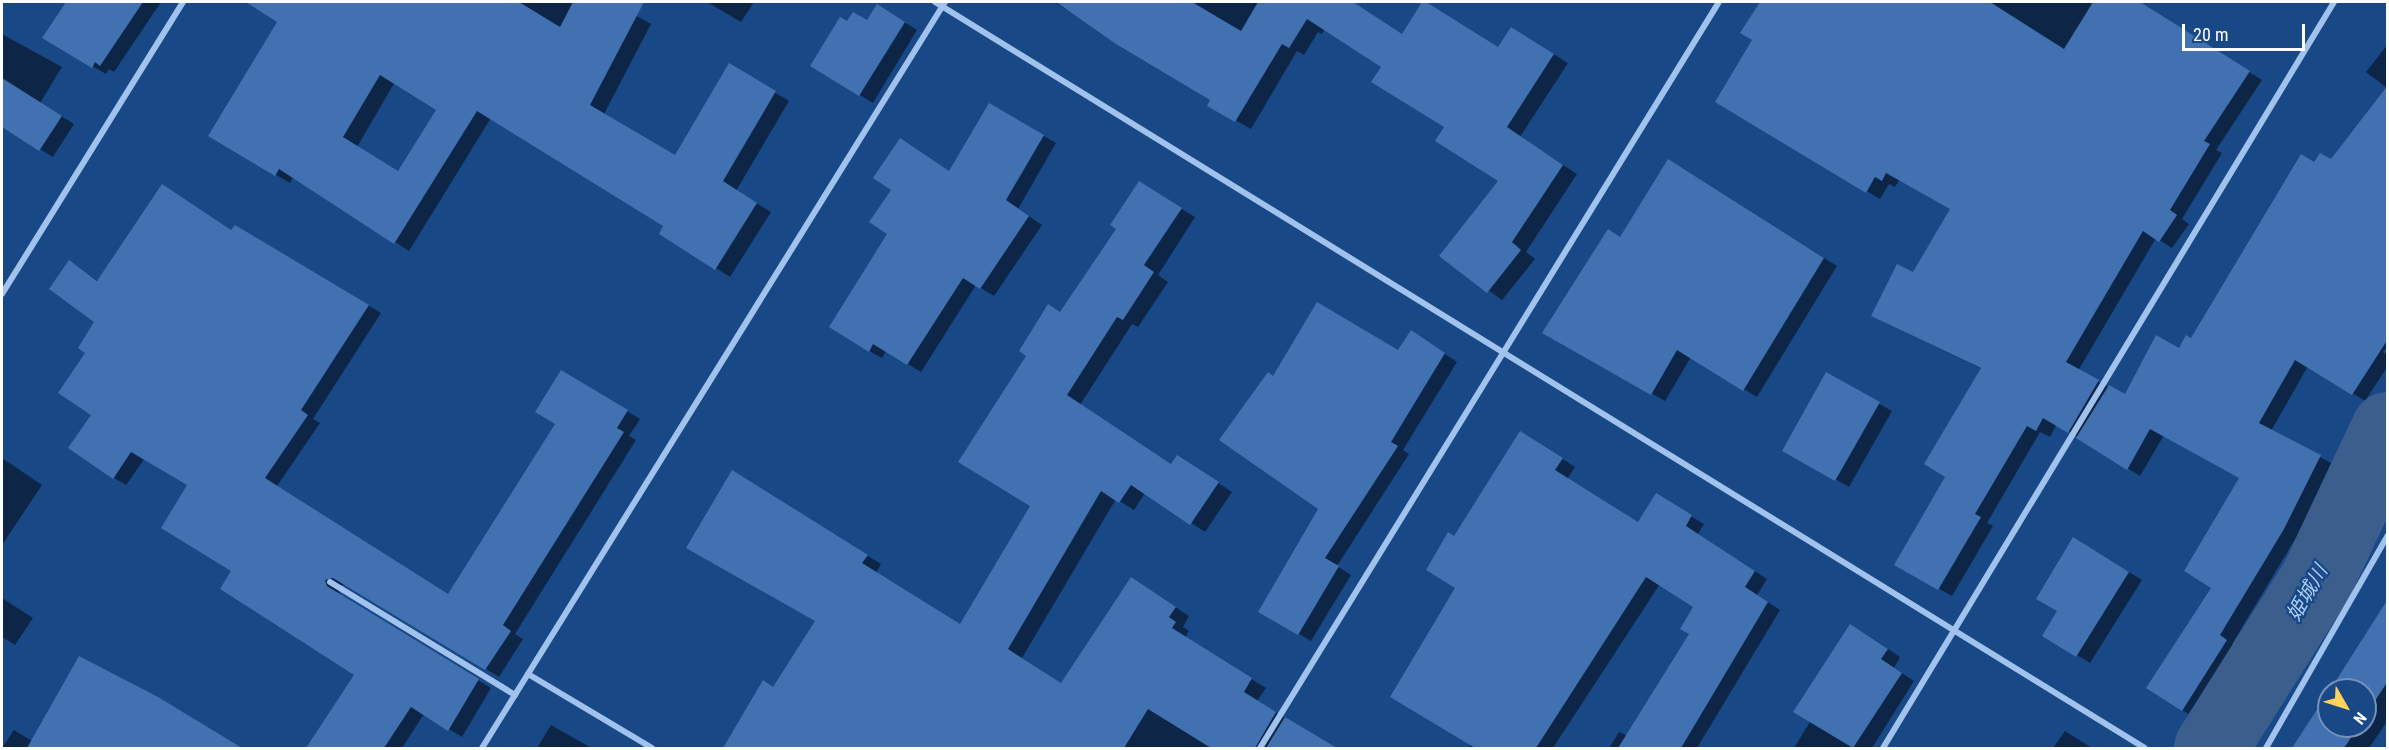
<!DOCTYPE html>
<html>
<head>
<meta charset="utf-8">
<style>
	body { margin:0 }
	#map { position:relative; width:2389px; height:750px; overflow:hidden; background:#194887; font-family:"Roboto Condensed","Noto Sans JP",sans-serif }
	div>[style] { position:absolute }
	.shadow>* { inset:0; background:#0007 }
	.river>* { height:74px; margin:-37px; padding:0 37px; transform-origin:37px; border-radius:37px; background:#3c5e8d }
	.building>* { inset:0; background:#4171b0 }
	.street>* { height:6px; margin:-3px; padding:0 3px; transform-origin:3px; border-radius:3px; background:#a0c2ed }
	span { translate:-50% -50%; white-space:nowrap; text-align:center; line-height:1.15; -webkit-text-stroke:4.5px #194887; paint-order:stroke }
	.water-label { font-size:20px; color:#acccf4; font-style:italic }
	.frame { position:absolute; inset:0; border:3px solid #fff; pointer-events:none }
	.north { position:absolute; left:2317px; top:678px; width:60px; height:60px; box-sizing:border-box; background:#194887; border:2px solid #7591b7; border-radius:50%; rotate:129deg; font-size:16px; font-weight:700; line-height:24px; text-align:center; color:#fff }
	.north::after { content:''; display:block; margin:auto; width:21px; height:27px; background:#ffd25c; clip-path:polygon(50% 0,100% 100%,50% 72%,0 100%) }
	.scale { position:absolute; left:2182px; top:24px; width:123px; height:27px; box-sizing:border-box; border:3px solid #fff; border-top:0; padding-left:8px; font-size:18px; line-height:21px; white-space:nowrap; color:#fff; -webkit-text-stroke:4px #194887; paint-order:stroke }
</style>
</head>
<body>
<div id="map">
	<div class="shadow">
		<i style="clip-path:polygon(68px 2px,161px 2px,114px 72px,109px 69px,106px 74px,44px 37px)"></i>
		<i style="clip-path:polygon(evenodd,249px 2px,611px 2px,651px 24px,604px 114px,675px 157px,730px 65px,789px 101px,736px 191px,771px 212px,730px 277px,661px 233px,665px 226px,491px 118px,409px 251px,294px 176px,290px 183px,210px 136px,279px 21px,249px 2px,395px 82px,438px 109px,399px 173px,357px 147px,395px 82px)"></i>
		<i style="clip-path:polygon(707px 2px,754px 2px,741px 22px)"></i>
		<i style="clip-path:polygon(1054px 2px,1351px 2px,1403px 35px,1424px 2px,1499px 49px,1526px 37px,1568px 63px,1520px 137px,1577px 174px,1526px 252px,1535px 259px,1502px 300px,1441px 256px,1501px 180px,1383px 66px,1325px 29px,1322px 34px,1318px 32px,1304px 55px,1297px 51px,1251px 129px,1209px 105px,1212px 99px)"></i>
		<i style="clip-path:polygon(1762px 2px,1770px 5px,1772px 2px,2137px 2px,2262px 80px,2216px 150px,2222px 153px,2182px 219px,2189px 224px,2172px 248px,2156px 238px,2078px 371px,2126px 396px,2192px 340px,2314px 164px,2331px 161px,2387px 88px,2366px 72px,2388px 44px,2388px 346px,2383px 352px,2388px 355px,2388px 366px,2365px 401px,2308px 366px,2271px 431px,2333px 464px,2297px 536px,2232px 644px,2239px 649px,2195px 718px,2182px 710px,2241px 478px,2164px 435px,2140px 476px,2057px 424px,2050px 437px,2040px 432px,1987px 523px,1993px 526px,1952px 596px,1896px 564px,1947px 476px,1982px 369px,1886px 323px,1952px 209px,1900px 179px,1895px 187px,1889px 184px,1880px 199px,1717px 102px,1754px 39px,1742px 32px)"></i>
		<i style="clip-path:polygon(891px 14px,917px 30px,873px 103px,812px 66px,848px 23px,868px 22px)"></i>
		<i style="clip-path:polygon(2px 34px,62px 67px,40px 103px,74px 124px,53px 157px,2px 126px)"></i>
		<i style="clip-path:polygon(990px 105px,1056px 143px,1018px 209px,1042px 225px,994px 296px,976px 285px,921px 372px,886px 351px,882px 358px,869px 351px,950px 172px)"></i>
		<i style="clip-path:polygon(1682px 168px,1837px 266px,1757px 397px,1691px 357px,1665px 401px,1544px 332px)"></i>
		<i style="clip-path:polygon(1153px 191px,1195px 217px,1158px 275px,1168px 282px,1138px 327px,1132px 324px,1080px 405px,1172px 465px,1191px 465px,1232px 492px,1205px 532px,1145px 493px,1134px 510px,1116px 499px,1022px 658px,1062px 684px,1145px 587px,1189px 616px,1183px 627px,1189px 631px,1185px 638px,1266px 688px,1257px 701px,1335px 748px,725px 748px,763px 682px,774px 688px,817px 620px,747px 481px,881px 564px,876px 573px,961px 626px,1032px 505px,1060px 313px)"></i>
		<i style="clip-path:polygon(236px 227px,381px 313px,313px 419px,320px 423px,277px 486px,449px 596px,557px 424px,561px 372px,640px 419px,629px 436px,636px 440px,515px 634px,523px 639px,499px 677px,347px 584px,338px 586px,340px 596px,491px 688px,462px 737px,424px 714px,402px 748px,308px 748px,356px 674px,189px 485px,145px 458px,126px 485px,114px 478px,93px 415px,87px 352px,96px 322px,70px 262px,98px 281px,232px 232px)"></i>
		<i style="clip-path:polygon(1424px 340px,1457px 362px,1403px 450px,1409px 454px,1337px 566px,1351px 575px,1311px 641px,1260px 611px,1320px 509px,1274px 377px,1399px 352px)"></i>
		<i style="clip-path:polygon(1826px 374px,1892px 411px,1849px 487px,1784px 450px)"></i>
		<i style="clip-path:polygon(1533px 440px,1575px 467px,1567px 479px,1639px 523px,1656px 495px,1704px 524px,1698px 534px,1767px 579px,1757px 595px,1780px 610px,1697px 748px,1609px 748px,1619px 732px,1628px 736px,1691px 633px,1695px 606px,1660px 584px,1553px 748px,1468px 748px,1471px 744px,1455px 537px)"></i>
		<i style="clip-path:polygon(2px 458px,42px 485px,2px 545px)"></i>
		<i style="clip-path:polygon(2086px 546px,2142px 580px,2090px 663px,2044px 635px,2059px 611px)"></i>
		<i style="clip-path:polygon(2px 598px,33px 618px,15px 645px,2px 637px)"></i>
		<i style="clip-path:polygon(2388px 602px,2388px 720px,2369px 748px,2294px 748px,2329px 694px,2329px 726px,2365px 726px,2365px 690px,2331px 690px)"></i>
		<i style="clip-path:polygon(1864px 633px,1900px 657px,1894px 668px,1914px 681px,1872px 748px,1794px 748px)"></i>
		<i style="clip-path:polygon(551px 725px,588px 746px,592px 748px,537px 748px)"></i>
		<i style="clip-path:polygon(14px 730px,32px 741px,231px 743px,227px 748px,2px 748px)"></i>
		<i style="clip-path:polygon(2065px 731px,2076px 738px,2092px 748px,2053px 748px)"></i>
	</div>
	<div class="river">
		<i style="left:2211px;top:748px;width:199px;rotate:-57.8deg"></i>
		<i style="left:2317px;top:580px;width:167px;rotate:-64.8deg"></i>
	</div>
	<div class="building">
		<i style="clip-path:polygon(66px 2px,143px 2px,100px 66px,95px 62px,92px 68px,42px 38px)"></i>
		<i style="clip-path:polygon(evenodd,246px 2px,519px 2px,560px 27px,573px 2px,644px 2px,590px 105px,675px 155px,729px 63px,776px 91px,723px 181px,757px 203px,715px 270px,659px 234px,663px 226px,477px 111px,394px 244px,279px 169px,275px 176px,208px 136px,277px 22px,246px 2px,380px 75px,436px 110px,398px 171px,343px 137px,380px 75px)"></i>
		<i style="clip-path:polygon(1056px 2px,1192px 2px,1241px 31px,1258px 2px,1353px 2px,1402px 34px,1422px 2px,1426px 2px,1498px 47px,1511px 27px,1554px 54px,1507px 127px,1563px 165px,1512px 242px,1521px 250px,1487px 293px,1439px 256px,1498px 181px,1435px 141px,1444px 127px,1371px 82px,1381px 67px,1307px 19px,1289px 48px,1282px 44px,1235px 122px,1207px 106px,1210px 100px,1116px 44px)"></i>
		<i style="clip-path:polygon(1760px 2px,1990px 2px,2064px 49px,2093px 2px,2140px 2px,2250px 71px,2204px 141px,2210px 144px,2170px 210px,2177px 215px,2159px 242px,2143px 231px,2066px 362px,2099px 380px,2068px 433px,2043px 418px,2036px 431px,2027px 426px,1975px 514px,1981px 517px,1938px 590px,1894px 565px,1945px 477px,1924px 464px,1981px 368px,1871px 316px,1897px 264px,1913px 272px,1950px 209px,1886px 173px,1882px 181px,1875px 177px,1866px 193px,1715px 102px,1752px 40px,1740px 33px)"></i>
		<i style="clip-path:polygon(877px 4px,905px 22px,859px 96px,810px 66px,840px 17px,847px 21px,853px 12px,867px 20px)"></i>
		<i style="clip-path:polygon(2px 78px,62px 116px,39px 151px,2px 127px)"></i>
		<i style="clip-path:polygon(2388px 85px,2388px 339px,2352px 395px,2295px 360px,2259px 423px,2321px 455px,2284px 529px,2220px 635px,2227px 640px,2182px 711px,2146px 688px,2211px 588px,2184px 571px,2239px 478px,2150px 429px,2127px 470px,2076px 438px,2109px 385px,2125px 394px,2156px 335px,2179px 348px,2186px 335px,2191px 338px,2301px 154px,2314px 162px,2320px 153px,2331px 159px)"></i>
		<i style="clip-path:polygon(989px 103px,1044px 135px,1006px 200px,1029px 216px,980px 289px,963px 278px,907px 365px,873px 344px,869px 352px,829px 327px,887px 234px,869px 222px,891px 190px,873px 178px,900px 138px,949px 171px)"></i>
		<i style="clip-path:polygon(1668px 159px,1824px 258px,1743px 391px,1677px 350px,1651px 395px,1542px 333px,1608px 229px,1620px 237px)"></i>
		<i style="clip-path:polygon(1139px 181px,1182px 208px,1144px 265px,1154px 272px,1123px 320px,1117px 317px,1067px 395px,1171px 464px,1177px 455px,1219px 482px,1190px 525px,1131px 485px,1119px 503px,1101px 491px,1008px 649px,1061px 683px,1131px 577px,1176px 607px,1169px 617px,1176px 622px,1172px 628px,1252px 678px,1244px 692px,1276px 712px,1255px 748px,1211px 748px,1148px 709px,1124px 748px,723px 748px,763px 680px,773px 687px,815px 621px,686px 548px,732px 470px,868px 555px,862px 563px,960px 624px,1030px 506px,958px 462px,1026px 356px,1019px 351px,1048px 304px,1060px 312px,1116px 229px,1110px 225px)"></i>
		<i style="clip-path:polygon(162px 184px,231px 230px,235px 225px,369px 305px,301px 410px,308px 415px,265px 478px,448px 594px,555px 424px,535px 412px,561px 370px,628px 410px,617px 428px,624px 432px,503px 625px,511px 631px,485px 670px,333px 578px,325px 580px,327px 586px,479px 679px,448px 731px,411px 707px,384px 748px,306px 748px,354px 675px,220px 589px,231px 571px,161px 528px,187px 485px,131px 452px,113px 479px,68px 448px,91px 415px,58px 393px,85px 353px,78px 348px,94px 322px,49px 289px,69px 260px,97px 281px)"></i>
		<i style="clip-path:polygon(1317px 302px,1398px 350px,1411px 330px,1445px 353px,1391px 442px,1398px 446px,1325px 558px,1339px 566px,1298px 635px,1258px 612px,1318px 509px,1219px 440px,1268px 372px,1273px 376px)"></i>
		<i style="clip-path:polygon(1826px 372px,1880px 402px,1835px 481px,1782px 451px)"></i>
		<i style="clip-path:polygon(1520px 431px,1563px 458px,1555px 470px,1638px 522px,1656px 493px,1692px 515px,1686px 526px,1755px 571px,1745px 587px,1768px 602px,1681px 748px,1618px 748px,1689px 634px,1680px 629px,1693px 607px,1646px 577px,1536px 748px,1475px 748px,1390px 697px,1455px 588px,1426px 570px,1448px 532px,1454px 536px)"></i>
		<i style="clip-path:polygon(2073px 537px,2129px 572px,2076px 657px,2042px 636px,2057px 611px,2036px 599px)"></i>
		<i style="clip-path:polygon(2388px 599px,2388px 681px,2365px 716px,2365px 690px,2330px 690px)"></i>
		<i style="clip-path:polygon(1850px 624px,1888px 649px,1881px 659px,1902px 673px,1853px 748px,1793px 712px)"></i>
		<i style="clip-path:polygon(79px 656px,158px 697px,242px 748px,27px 748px)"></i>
		<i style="clip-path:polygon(2329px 691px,2329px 726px,2359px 726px,2344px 748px,2292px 748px)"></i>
		<i style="clip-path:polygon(1285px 717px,1337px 748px,1266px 748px)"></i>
	</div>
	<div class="street">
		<i style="left:935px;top:2px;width:1421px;rotate:31.66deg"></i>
		<i style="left:2px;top:294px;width:344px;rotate:-58.2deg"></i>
		<i style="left:330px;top:582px;width:217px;rotate:31.4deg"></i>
		<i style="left:528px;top:674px;width:144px;rotate:30.8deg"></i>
		<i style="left:482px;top:748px;width:878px;rotate:-58.17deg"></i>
		<i style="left:1260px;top:748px;width:876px;rotate:-58.4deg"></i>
		<i style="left:1883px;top:748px;width:872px;rotate:-58.84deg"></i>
		<i style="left:2266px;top:748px;width:245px;rotate:-60.2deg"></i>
	</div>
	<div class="water-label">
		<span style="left:2307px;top:593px;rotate:-60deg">姫城川</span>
	</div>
	<div class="frame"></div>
	<div class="north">N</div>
	<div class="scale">20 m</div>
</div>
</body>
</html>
